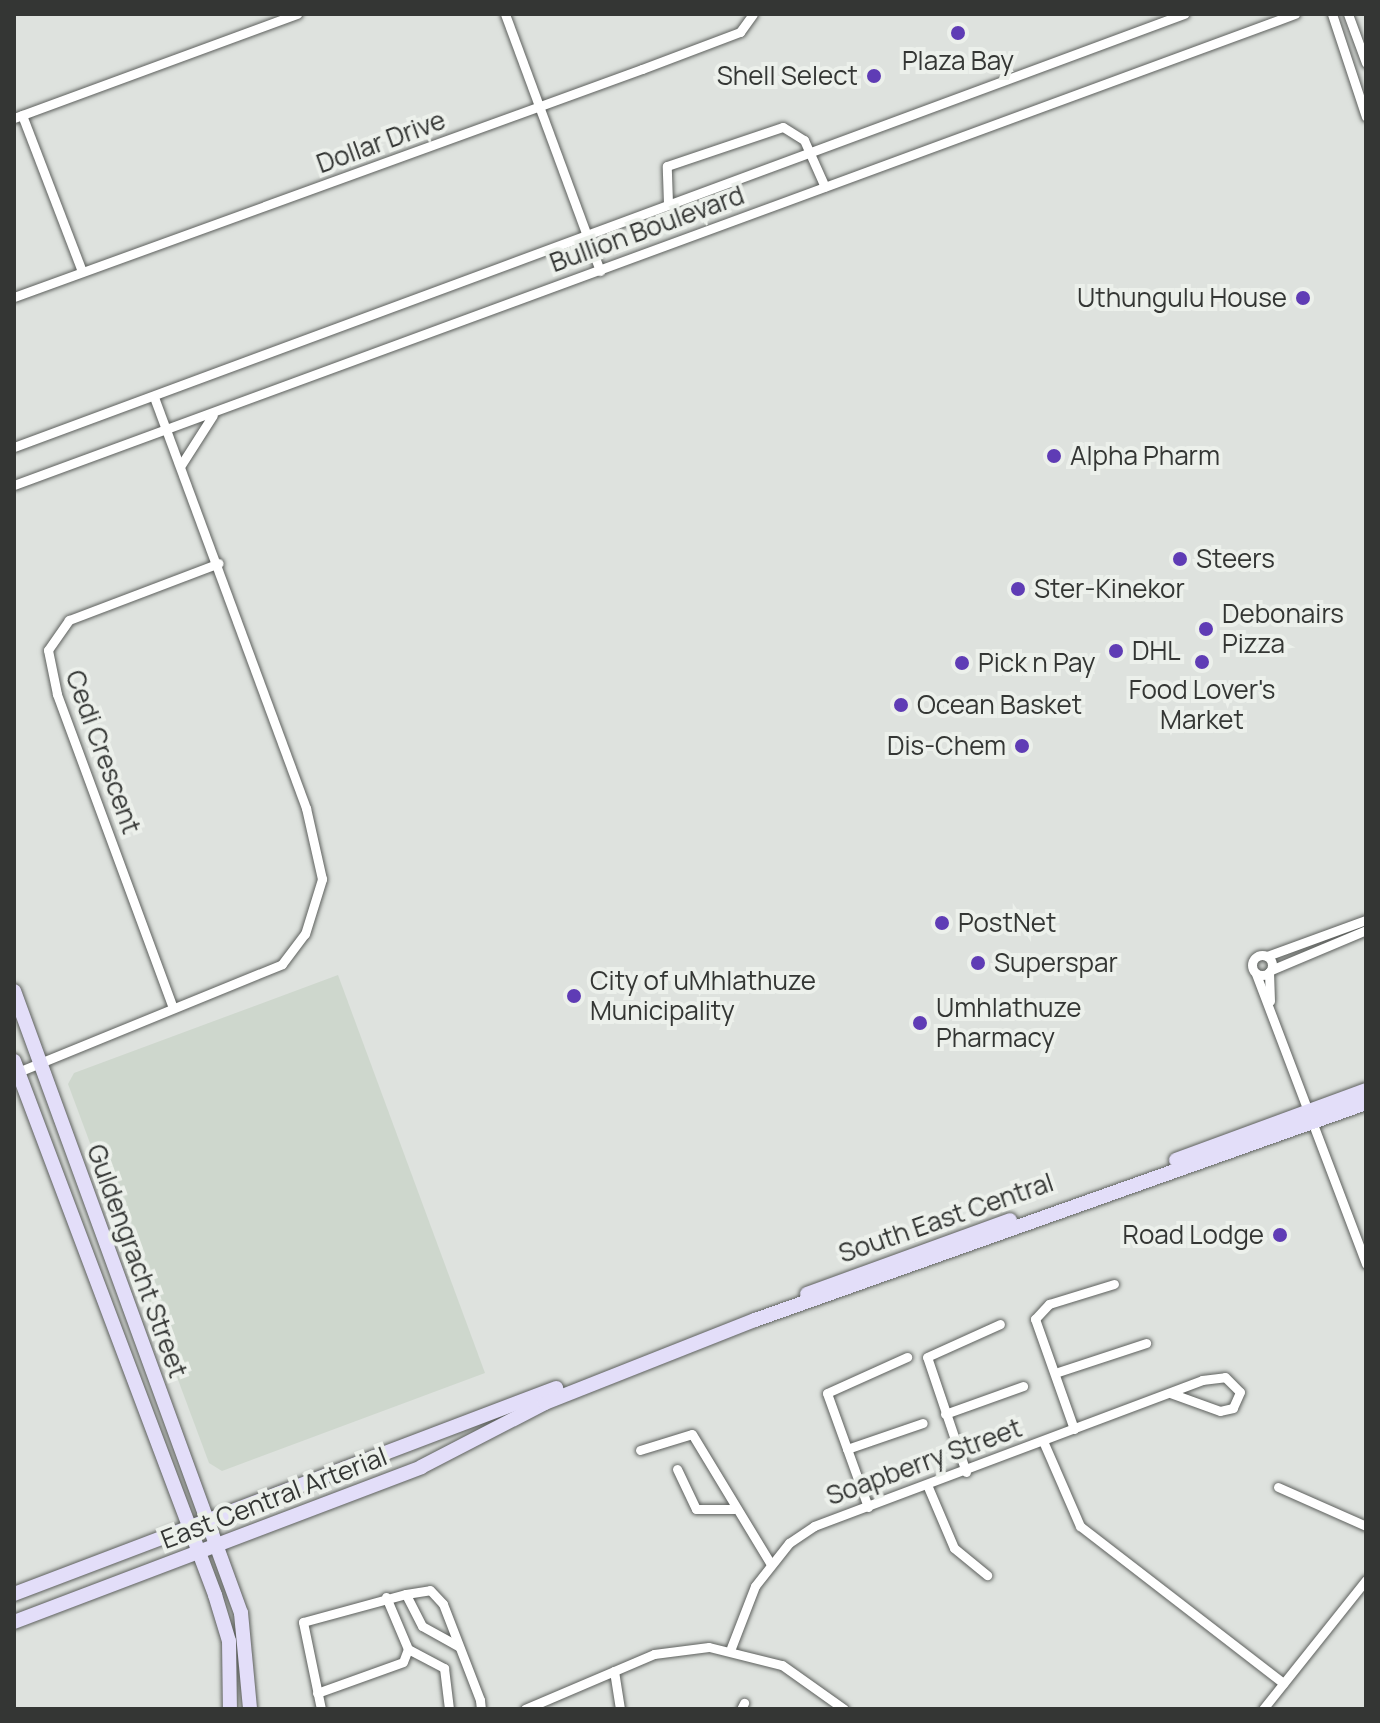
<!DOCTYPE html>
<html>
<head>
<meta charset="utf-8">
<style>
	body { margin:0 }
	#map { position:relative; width:1380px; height:1723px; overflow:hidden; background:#dee2de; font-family:Manrope,sans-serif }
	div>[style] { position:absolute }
	.built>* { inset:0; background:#ced7cd }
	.roads { filter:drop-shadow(0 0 2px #5d605d) drop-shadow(0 0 2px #5d605d) }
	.street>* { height:9px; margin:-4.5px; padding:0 4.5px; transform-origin:4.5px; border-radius:4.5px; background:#fff }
	.street>.ring { margin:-4.5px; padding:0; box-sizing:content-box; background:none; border:9px solid #fff; border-radius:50% }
	.secondary>* { height:14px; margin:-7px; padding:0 7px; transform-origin:7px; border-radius:7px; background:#e3def9 }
	.dots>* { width:22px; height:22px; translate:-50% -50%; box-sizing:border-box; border:4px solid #ecf0eb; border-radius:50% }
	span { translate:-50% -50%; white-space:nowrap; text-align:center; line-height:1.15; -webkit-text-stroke:8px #ecf0eb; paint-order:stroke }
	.poi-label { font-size:26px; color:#343634 }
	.right { translate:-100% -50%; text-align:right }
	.left { translate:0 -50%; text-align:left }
	.street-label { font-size:26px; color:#343634 }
	.frame { position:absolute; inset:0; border:16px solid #343634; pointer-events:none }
</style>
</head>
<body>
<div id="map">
	<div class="built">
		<i style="clip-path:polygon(338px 975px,485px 1373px,222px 1471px,209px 1463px,68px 1084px,74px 1073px)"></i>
	</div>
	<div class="roads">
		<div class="street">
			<i style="left:505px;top:14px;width:274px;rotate:69.7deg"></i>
			<i style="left:1332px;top:14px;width:108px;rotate:71.7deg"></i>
			<i style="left:1348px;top:14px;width:52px;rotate:69.8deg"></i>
			<i style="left:22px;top:115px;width:167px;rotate:69deg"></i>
			<i style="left:14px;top:118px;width:302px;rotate:-20.2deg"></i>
			<i style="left:668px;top:203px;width:37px;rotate:-92deg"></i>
			<i style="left:667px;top:166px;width:122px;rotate:-18.6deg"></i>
			<i style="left:783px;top:127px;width:25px;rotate:32deg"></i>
			<i style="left:804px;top:140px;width:51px;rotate:65.9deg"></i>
			<i style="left:14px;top:297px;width:668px;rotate:-19.95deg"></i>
			<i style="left:642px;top:69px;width:105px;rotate:-20.7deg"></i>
			<i style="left:740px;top:32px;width:22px;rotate:-54deg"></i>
			<i style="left:14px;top:447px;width:1248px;rotate:-20.31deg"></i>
			<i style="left:181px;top:465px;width:59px;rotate:-57.4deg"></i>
			<i style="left:14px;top:485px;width:1365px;rotate:-20.19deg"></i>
			<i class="ring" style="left:1252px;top:955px;width:11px;height:11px"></i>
			<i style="left:1267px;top:956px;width:105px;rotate:-20deg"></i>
			<i style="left:1271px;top:970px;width:103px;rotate:-22.8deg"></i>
			<i style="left:1269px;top:972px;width:29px;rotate:88deg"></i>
			<i style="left:1256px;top:974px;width:310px;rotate:69.2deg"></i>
			<i style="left:173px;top:1008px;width:335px;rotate:-110.3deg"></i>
			<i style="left:57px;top:694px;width:45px;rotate:-101.6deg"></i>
			<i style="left:48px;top:650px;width:37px;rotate:-55deg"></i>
			<i style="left:69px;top:620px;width:160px;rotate:-20.8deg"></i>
			<i style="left:18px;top:1072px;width:285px;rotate:-22.2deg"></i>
			<i style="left:282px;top:964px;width:38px;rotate:-53deg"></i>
			<i style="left:305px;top:934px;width:58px;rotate:-72.8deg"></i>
			<i style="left:322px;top:879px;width:73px;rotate:-102.7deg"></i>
			<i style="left:306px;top:808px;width:438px;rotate:-110.3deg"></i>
			<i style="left:1055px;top:1373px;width:96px;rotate:-18.2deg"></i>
			<i style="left:945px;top:1414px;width:83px;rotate:-19.7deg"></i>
			<i style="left:1074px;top:1429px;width:117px;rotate:-109.5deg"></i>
			<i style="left:1035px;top:1319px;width:21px;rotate:-47deg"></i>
			<i style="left:1049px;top:1304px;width:68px;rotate:-17.1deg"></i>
			<i style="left:1043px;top:1441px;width:93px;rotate:66.5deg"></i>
			<i style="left:1080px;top:1526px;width:257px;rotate:37.7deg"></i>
			<i style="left:847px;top:1449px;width:80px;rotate:-18.9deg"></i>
			<i style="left:640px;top:1450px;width:54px;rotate:-17.1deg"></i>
			<i style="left:692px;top:1434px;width:151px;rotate:58.8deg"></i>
			<i style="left:677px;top:1469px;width:44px;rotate:64.6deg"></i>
			<i style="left:696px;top:1509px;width:38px"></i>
			<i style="left:966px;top:1472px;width:121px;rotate:-108.7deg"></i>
			<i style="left:927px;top:1357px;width:80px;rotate:-24.3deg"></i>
			<i style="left:928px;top:1487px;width:66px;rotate:66.9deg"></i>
			<i style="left:954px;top:1548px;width:43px;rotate:39.3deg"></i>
			<i style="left:1278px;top:1487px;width:96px;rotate:23.9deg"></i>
			<i style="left:868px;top:1507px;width:121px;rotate:-109.8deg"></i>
			<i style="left:827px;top:1393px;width:88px;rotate:-24.2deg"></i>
			<i style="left:386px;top:1597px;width:56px;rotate:67.1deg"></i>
			<i style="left:408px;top:1649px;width:41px;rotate:27.8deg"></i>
			<i style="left:444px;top:1668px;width:41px;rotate:83deg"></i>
			<i style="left:458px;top:1646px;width:41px;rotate:-150.9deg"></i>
			<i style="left:422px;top:1626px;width:36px;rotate:-117deg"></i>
			<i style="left:406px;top:1594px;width:24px;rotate:-9deg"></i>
			<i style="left:430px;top:1590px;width:19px;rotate:47deg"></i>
			<i style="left:443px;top:1604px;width:103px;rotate:68.9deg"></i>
			<i style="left:480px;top:1700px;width:9px;rotate:84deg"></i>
			<i style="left:731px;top:1648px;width:66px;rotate:-68.8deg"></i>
			<i style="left:755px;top:1586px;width:55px;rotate:-51.7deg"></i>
			<i style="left:789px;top:1543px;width:30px;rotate:-34deg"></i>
			<i style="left:814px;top:1526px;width:415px;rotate:-20.6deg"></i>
			<i style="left:1202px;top:1380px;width:23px;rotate:-7deg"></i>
			<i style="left:1225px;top:1377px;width:21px;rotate:45deg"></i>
			<i style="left:1240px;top:1392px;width:17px;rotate:114deg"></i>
			<i style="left:1233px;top:1408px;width:13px;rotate:167deg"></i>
			<i style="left:1220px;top:1411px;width:53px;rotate:-160.2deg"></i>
			<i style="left:614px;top:1671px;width:38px;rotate:81deg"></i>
			<i style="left:317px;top:1693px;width:91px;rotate:-19.8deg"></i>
			<i style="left:403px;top:1662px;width:14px;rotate:-69deg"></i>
			<i style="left:321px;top:1709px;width:89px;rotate:-101.7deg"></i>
			<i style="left:303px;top:1622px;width:107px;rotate:-15.2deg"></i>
			<i style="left:525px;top:1709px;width:140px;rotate:-23.1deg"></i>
			<i style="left:654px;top:1654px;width:55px;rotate:-7.3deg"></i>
			<i style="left:709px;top:1647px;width:75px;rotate:13.9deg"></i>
			<i style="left:782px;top:1665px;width:76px;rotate:35.4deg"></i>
			<i style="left:741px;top:1709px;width:7px;rotate:-63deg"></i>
			<i style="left:1263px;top:1709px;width:165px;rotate:-51.4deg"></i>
		</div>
		<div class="secondary">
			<i style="left:14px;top:991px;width:662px;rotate:69.95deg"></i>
			<i style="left:241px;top:1613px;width:96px;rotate:84.6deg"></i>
			<i style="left:14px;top:1061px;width:571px;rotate:69.37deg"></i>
			<i style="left:215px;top:1595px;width:48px;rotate:73.1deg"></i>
			<i style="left:229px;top:1641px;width:68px;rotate:89.2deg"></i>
			<i style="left:1176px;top:1160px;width:202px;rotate:-20.2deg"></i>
			<i style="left:807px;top:1294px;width:216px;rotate:-20deg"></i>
			<i style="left:14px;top:1594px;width:580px;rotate:-20.81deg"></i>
			<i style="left:14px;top:1622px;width:436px;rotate:-20.8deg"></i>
			<i style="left:421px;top:1467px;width:140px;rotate:-27.3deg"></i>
			<i style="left:545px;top:1403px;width:226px;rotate:-21.6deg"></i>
			<i style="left:755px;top:1320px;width:648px;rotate:-19.55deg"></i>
		</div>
	</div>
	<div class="dots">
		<i style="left:958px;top:33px;background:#5f3cb5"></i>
		<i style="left:874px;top:76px;background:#5f3cb5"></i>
		<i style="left:1303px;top:298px;background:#5f3cb5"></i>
		<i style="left:1054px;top:456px;background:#5f3cb5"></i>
		<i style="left:1180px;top:559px;background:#5f3cb5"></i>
		<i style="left:1018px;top:589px;background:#5f3cb5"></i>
		<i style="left:1206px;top:629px;background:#5f3cb5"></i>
		<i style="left:1116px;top:651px;background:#5f3cb5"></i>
		<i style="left:1202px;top:662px;background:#5f3cb5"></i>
		<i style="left:962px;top:663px;background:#5f3cb5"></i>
		<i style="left:901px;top:705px;background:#5f3cb5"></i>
		<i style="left:1022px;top:746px;background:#5f3cb5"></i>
		<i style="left:942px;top:923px;background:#5f3cb5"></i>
		<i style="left:978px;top:963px;background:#5f3cb5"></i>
		<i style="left:574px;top:996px;background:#5f3cb5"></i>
		<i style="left:920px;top:1023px;background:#5f3cb5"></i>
		<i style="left:1280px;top:1235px;background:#5f3cb5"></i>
	</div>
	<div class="poi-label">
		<span style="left:958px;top:61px">Plaza Bay</span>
		<span class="right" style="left:858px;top:76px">Shell Select</span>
		<span class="right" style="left:1287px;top:298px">Uthungulu House</span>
		<span class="left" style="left:1070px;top:456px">Alpha Pharm</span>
		<span class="left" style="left:1196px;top:559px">Steers</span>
		<span class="left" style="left:1034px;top:589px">Ster-Kinekor</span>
		<span class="left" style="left:1222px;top:629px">Debonairs<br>Pizza</span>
		<span class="left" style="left:1132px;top:651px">DHL</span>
		<span class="left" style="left:978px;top:663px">Pick n Pay</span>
		<span style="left:1202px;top:705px">Food Lover's<br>Market</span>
		<span class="left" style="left:917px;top:705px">Ocean Basket</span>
		<span class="right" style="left:1006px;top:746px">Dis-Chem</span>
		<span class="left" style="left:958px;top:923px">PostNet</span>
		<span class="left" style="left:994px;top:963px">Superspar</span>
		<span class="left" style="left:590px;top:996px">City of uMhlathuze<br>Municipality</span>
		<span class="left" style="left:936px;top:1023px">Umhlathuze<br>Pharmacy</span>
		<span class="right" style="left:1264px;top:1235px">Road Lodge</span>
	</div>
	<div class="street-label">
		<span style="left:381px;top:142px;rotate:-20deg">Dollar Drive</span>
		<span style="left:647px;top:229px;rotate:-20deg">Bullion Boulevard</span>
		<span style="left:103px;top:752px;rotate:70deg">Cedi Crescent</span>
		<span style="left:946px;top:1218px;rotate:-19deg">South East Central</span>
		<span style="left:137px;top:1261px;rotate:70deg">Guldengracht Street</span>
		<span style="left:924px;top:1462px;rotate:-20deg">Soapberry Street</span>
		<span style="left:274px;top:1498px;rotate:-21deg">East Central Arterial</span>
	</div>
	<div class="frame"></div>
</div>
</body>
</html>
